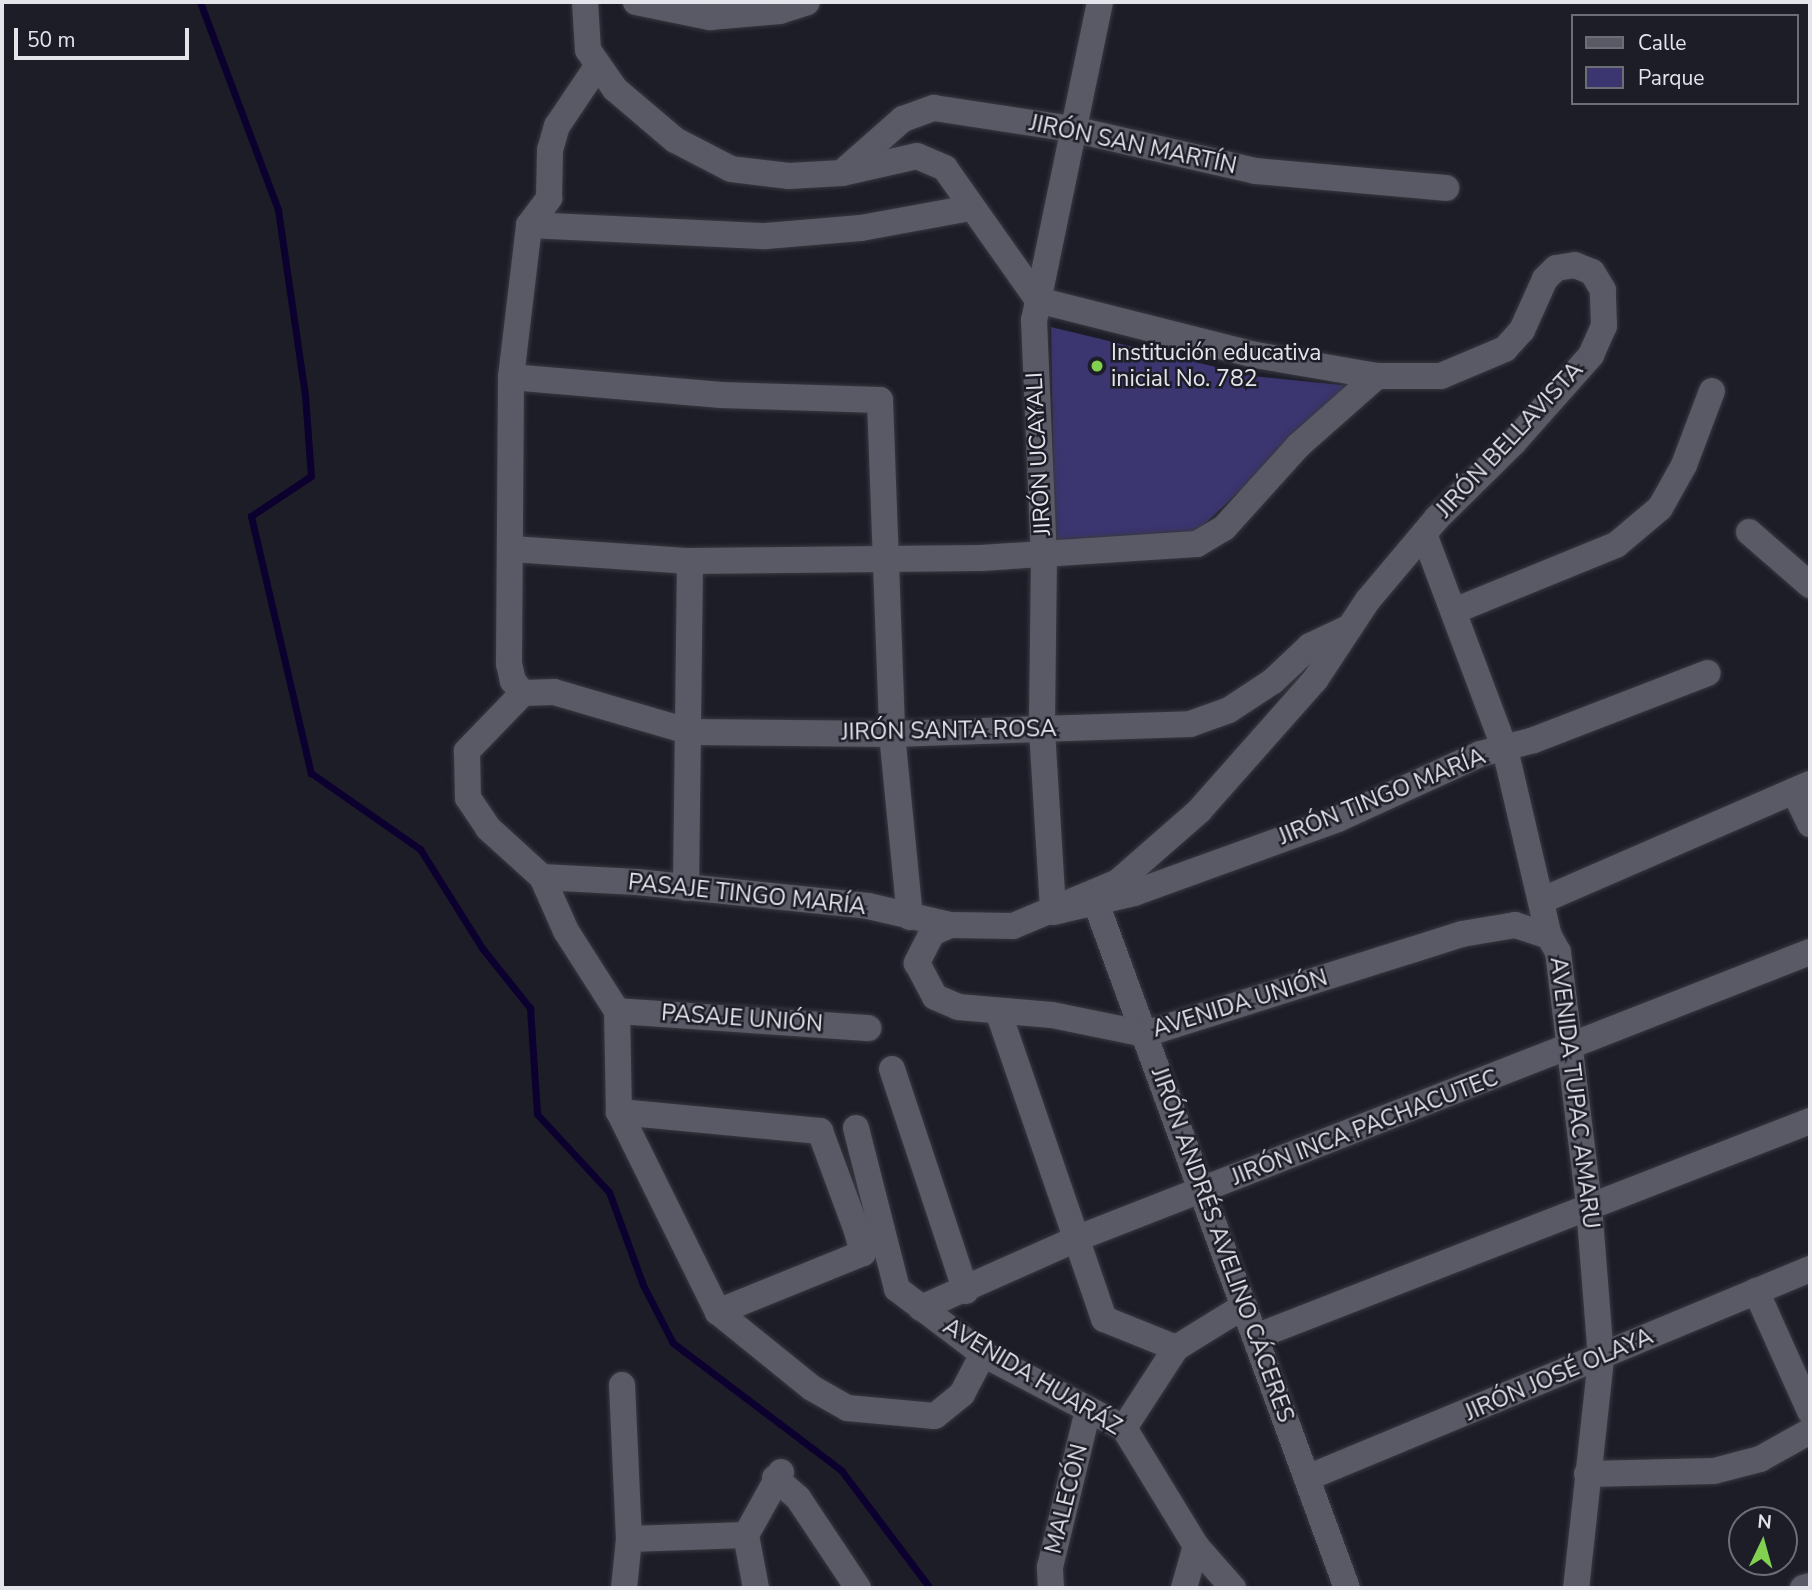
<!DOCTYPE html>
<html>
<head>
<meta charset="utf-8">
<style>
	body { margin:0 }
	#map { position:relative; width:1812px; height:1590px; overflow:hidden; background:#1d1d28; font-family:"Nunito Sans",sans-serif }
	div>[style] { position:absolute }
	.green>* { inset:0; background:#3b3570 }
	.stream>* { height:7px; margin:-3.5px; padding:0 3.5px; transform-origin:3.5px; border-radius:3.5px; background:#0c002f }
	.roads { filter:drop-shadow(0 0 2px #383840) drop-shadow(0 0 2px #383840) }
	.street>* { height:26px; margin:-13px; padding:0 13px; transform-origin:13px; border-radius:13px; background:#5a5a66 }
	.dots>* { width:19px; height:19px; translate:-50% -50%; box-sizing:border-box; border:4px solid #1d1d28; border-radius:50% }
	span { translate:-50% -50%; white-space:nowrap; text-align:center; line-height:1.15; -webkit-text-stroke:5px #1d1d28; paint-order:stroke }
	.street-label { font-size:23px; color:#e4e4eb }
	.poi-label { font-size:23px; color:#e4e4eb }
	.left { translate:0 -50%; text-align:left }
	.frame { position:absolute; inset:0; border:4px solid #e4e4eb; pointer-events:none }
	.legend { position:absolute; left:1571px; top:14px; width:228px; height:91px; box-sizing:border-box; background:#1d1d28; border:2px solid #6d6d76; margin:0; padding:9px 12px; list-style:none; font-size:21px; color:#e4e4eb }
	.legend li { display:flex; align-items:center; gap:14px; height:35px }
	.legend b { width:35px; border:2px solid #6d6d76 }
	.north { position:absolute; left:1728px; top:1506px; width:70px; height:70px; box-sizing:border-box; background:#1d1d28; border:2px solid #6d6d76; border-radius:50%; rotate:5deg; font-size:19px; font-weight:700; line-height:28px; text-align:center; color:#e4e4eb }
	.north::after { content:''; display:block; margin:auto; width:24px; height:32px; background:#81d050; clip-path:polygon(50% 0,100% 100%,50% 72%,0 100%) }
	.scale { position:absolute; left:14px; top:28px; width:175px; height:32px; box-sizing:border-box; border:4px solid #e4e4eb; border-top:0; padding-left:9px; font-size:21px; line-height:24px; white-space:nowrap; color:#e4e4eb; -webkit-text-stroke:5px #1d1d28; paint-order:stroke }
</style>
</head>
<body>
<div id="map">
	<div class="green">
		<i style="clip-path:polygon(1051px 327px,1253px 376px,1351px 386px,1195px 533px,1055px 547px)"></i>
	</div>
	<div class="stream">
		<i style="left:200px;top:2px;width:222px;rotate:69.4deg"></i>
		<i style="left:278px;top:210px;width:187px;rotate:81.7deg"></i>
		<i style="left:305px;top:395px;width:81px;rotate:85.8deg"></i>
		<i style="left:311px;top:476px;width:72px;rotate:146.3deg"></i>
		<i style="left:251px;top:516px;width:264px;rotate:76.9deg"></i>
		<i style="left:311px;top:773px;width:133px;rotate:34.9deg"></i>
		<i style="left:420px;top:849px;width:117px;rotate:57.9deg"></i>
		<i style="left:482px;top:948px;width:77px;rotate:51.3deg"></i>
		<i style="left:530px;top:1008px;width:106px;rotate:86.2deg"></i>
		<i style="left:537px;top:1114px;width:106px;rotate:47.3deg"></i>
		<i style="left:609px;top:1192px;width:99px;rotate:69.9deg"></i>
		<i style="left:643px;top:1285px;width:65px;rotate:62.7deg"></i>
		<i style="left:673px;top:1343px;width:211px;rotate:37.1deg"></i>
		<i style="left:841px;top:1470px;width:148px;rotate:53deg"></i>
	</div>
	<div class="roads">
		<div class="street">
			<i style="left:636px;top:2px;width:76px;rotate:11.5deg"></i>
			<i style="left:710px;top:17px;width:70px;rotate:-4.9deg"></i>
			<i style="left:780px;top:11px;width:28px;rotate:-18deg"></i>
			<i style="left:1100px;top:2px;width:325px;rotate:101.7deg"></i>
			<i style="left:1034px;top:320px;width:236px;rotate:87.6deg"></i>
			<i style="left:1044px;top:556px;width:174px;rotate:90.7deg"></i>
			<i style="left:1042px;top:730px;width:182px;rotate:86.5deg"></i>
			<i style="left:1053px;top:912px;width:83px;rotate:-13.2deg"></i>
			<i style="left:1134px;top:893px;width:217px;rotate:-19.9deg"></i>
			<i style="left:1338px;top:819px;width:156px;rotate:-24.6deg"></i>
			<i style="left:1480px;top:754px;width:56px;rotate:-14.5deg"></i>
			<i style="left:1534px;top:740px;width:186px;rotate:-21.1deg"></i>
			<i style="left:846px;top:169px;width:76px;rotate:-41.3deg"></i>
			<i style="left:903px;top:119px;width:33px;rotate:-20deg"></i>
			<i style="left:934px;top:108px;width:140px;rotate:8.7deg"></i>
			<i style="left:1072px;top:129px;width:189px;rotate:12.9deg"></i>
			<i style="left:1256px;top:171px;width:191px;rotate:5.1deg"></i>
			<i style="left:529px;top:225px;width:34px;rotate:-53deg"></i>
			<i style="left:549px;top:198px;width:48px;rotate:-88.8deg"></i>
			<i style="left:550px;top:150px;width:25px;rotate:-74deg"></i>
			<i style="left:557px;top:126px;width:73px;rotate:-56.1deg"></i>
			<i style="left:511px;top:377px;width:211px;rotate:4.9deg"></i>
			<i style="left:721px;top:395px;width:159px;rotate:1.8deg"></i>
			<i style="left:880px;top:400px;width:334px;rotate:87.9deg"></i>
			<i style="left:892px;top:734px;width:184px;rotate:84.4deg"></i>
			<i style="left:1749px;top:532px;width:81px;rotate:41deg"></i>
			<i style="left:1424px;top:534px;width:230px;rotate:69.4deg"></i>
			<i style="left:1505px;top:749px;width:192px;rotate:76.8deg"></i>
			<i style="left:1549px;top:936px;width:18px;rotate:61deg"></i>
			<i style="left:1558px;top:952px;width:256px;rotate:83deg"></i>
			<i style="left:1589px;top:1206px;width:153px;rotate:85.5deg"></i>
			<i style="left:1601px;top:1359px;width:230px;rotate:96.2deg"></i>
			<i style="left:512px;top:549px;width:178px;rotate:3.9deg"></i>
			<i style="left:690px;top:561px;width:291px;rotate:-0.6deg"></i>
			<i style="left:981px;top:558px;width:216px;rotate:-3.7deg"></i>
			<i style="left:1197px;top:544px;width:31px;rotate:-31deg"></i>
			<i style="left:1224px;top:528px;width:112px;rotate:-47.9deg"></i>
			<i style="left:1299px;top:445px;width:104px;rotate:-41.5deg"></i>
			<i style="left:1454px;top:611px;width:175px;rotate:-22.2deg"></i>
			<i style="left:1616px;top:545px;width:57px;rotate:-40.1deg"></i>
			<i style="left:1660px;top:508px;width:49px;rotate:-60.8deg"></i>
			<i style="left:1684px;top:465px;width:79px;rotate:-69.3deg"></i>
			<i style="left:523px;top:693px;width:81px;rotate:134deg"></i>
			<i style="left:467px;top:751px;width:47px;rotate:88.8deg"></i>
			<i style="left:468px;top:798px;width:36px;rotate:56deg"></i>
			<i style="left:488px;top:828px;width:73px;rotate:42.2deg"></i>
			<i style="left:542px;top:877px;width:59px;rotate:66deg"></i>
			<i style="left:566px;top:931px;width:95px;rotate:57.5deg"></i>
			<i style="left:617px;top:1011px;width:101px;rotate:88.9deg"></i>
			<i style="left:619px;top:1112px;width:202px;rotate:5.4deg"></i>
			<i style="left:820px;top:1131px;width:107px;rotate:69.7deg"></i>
			<i style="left:857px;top:1231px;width:23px;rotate:75deg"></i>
			<i style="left:863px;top:1253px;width:157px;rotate:157.9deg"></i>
			<i style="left:718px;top:1312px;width:121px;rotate:39deg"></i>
			<i style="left:812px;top:1388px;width:40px;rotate:29.7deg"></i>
			<i style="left:847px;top:1408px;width:88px;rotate:5.2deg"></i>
			<i style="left:935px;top:1416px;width:35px;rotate:-39deg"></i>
			<i style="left:962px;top:1394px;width:45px;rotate:-62.3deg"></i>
			<i style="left:523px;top:693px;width:16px;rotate:-130deg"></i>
			<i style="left:513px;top:681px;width:17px;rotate:-103deg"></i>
			<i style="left:509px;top:664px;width:287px;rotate:-89.6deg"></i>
			<i style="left:511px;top:377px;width:153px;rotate:-83.2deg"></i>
			<i style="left:529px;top:225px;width:237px;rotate:2.7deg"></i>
			<i style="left:766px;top:236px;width:95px;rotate:-4.8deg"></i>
			<i style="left:861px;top:228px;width:111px;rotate:-10.4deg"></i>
			<i style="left:523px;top:693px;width:31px;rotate:-2deg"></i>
			<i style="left:554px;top:692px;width:143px;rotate:16.3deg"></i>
			<i style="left:691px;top:732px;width:201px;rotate:0.6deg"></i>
			<i style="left:892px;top:734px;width:298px;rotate:-1.9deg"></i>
			<i style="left:1190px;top:724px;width:41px;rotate:-19.7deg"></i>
			<i style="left:1229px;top:710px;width:53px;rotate:-33.4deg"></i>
			<i style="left:1273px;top:681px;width:51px;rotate:-43.4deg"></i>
			<i style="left:1310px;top:646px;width:44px;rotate:-25.4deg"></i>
			<i style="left:1794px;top:791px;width:37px;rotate:64deg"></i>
			<i style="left:542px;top:877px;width:95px;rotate:3deg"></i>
			<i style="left:637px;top:882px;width:232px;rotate:5.9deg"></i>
			<i style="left:868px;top:906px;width:84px;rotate:13deg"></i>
			<i style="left:950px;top:925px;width:63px;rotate:0.9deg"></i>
			<i style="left:1013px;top:926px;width:114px;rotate:-22.7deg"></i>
			<i style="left:1118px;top:882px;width:108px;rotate:-41.2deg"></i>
			<i style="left:1199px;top:811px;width:175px;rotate:-48.5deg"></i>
			<i style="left:1315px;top:680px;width:96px;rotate:-56.5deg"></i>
			<i style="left:1368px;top:600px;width:107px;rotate:-49.9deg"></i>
			<i style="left:1437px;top:518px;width:107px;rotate:-44.6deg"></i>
			<i style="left:1513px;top:443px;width:118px;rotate:-48.4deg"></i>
			<i style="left:1591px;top:355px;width:32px;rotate:-66deg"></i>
			<i style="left:1604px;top:326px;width:36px;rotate:-92deg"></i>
			<i style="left:1603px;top:290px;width:21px;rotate:-121deg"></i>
			<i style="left:1592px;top:272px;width:18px;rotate:-158deg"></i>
			<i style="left:1575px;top:265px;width:19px;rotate:171deg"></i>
			<i style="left:1556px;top:268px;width:16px;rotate:135deg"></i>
			<i style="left:1545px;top:279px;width:56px;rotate:114.3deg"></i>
			<i style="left:1522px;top:330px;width:25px;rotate:132deg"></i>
			<i style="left:1505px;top:349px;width:69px;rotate:157.1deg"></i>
			<i style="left:1441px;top:376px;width:64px;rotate:180deg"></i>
			<i style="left:1377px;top:376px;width:124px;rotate:-170.2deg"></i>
			<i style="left:1255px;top:355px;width:224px;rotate:-165.8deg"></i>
			<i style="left:1038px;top:300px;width:161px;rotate:-125.2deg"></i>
			<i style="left:945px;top:168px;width:30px;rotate:-157deg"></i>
			<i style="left:917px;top:156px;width:77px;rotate:167.2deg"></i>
			<i style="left:842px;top:173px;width:53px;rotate:176.8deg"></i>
			<i style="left:789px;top:176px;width:58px;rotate:-173.1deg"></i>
			<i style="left:731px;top:169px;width:63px;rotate:-152.6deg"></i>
			<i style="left:675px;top:140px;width:79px;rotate:-139.6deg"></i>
			<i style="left:615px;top:89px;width:47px;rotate:-124.7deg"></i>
			<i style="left:588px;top:50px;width:48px;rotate:-93.6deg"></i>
			<i style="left:686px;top:888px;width:327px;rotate:-89.3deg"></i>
			<i style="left:1543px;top:900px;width:291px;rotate:-23.5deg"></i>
			<i style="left:1096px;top:903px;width:730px;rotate:69.88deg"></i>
			<i style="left:950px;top:925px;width:20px;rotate:156deg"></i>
			<i style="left:932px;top:933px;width:34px;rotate:117deg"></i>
			<i style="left:917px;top:963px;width:38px;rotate:62deg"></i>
			<i style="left:935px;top:997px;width:25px;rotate:23deg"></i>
			<i style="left:958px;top:1007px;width:94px;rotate:4.9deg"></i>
			<i style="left:1052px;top:1015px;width:95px;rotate:11.5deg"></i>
			<i style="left:1145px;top:1034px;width:332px;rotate:-17.5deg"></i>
			<i style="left:1462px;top:934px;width:54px;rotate:-9.6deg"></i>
			<i style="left:1515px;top:925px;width:36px;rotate:18deg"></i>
			<i style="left:617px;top:1011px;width:252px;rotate:3.9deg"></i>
			<i style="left:998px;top:1011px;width:326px;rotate:71deg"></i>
			<i style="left:1104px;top:1319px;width:78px;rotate:21.9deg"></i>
			<i style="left:892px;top:1069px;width:234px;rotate:71.6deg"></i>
			<i style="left:619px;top:1112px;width:223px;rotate:63.7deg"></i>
			<i style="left:856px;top:1128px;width:166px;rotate:75.7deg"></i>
			<i style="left:897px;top:1289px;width:108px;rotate:37.1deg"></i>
			<i style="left:983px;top:1354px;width:159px;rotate:27.7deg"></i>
			<i style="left:1124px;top:1428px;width:138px;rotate:58.6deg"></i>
			<i style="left:1196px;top:1546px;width:56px;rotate:48.6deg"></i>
			<i style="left:1756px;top:1291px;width:132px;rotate:65.8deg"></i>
			<i style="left:921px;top:1308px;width:172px;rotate:-24deg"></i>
			<i style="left:1078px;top:1238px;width:786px;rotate:-21.34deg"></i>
			<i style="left:1255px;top:1337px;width:596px;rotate:-21.27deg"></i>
			<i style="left:622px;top:1385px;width:154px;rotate:87.4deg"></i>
			<i style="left:629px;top:1539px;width:49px;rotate:95.8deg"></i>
			<i style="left:1124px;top:1428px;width:95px;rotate:-57deg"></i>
			<i style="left:1176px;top:1348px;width:80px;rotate:-31.7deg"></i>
			<i style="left:1587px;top:1474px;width:127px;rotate:-1.4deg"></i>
			<i style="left:1714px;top:1471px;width:48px;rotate:-14.6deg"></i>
			<i style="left:1760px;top:1459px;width:57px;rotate:-29.2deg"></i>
			<i style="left:775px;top:1478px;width:30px;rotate:41deg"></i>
			<i style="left:798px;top:1498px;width:108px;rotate:56.3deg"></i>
			<i style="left:1307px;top:1478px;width:545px;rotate:-22.56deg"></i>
			<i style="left:629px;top:1539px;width:117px;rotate:-2deg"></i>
			<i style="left:756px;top:1588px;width:54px;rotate:-100.7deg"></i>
			<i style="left:746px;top:1535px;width:72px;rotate:-60.9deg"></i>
			<i style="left:1051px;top:1588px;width:21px;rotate:-93deg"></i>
			<i style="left:1050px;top:1567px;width:162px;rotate:-76.4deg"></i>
			<i style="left:1184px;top:1588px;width:44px;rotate:-74.1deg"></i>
			<i style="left:1803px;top:1588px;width:7px;rotate:-16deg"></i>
		</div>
	</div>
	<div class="dots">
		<i style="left:1097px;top:366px;background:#81d050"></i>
	</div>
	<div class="street-label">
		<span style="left:1133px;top:145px;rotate:12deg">JIRÓN SAN MARTÍN</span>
		<span style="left:1510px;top:440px;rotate:-47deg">JIRÓN BELLAVISTA</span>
		<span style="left:1039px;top:454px;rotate:-93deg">JIRÓN UCAYALI</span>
		<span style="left:949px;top:731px;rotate:-1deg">JIRÓN SANTA ROSA</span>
		<span style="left:1382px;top:797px;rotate:-22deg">JIRÓN TINGO MARÍA</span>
		<span style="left:747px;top:895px;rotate:6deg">PASAJE TINGO MARÍA</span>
		<span style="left:1240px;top:1004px;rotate:-17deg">AVENIDA UNIÓN</span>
		<span style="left:742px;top:1019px;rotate:4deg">PASAJE UNIÓN</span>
		<span style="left:1574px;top:1093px;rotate:83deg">AVENIDA TUPAC AMARU</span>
		<span style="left:1365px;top:1128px;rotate:-21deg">JIRÓN INCA PACHACUTEC</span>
		<span style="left:1222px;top:1245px;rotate:70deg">JIRÓN ANDRÉS AVELINO CÁCERES</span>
		<span style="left:1559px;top:1375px;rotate:-23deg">JIRÓN JOSÉ OLAYA</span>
		<span style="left:1032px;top:1377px;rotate:31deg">AVENIDA HUARÁZ</span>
		<span style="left:1067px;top:1499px;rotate:-76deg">MALECÓN</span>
	</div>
	<div class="poi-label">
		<span class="left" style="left:1111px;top:366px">Institución educativa<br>inicial No. 782</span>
	</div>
	<div class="frame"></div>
	<ul class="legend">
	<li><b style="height:9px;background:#5a5a66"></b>Calle</li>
	<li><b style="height:19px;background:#3b3570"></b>Parque</li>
	</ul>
	<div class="north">N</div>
	<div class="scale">50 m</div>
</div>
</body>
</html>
